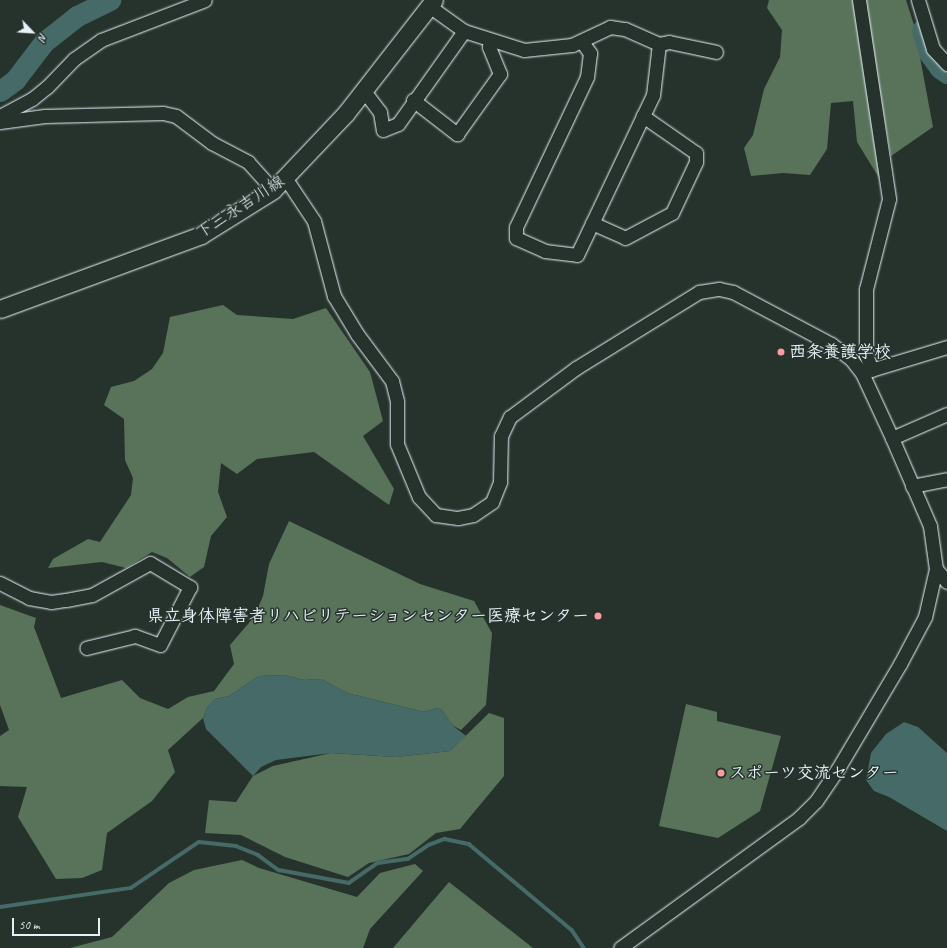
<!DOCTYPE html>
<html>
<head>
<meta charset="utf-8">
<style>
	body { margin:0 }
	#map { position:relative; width:947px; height:948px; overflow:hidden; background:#26332d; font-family:Caveat,"Klee One",sans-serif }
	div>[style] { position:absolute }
	.green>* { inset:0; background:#587359 }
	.water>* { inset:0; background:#466a68 }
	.stream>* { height:3.5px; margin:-1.75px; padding:0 1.75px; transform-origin:1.75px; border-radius:1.75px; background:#466a68 }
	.river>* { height:21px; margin:-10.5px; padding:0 10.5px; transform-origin:10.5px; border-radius:10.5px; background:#466a68 }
	.roads { filter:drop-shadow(0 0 1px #e8f1f8) drop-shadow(0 0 1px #e8f1f8) }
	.minor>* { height:13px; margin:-6.5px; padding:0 6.5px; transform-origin:6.5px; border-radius:6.5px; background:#26332d }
	.major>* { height:17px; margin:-8.5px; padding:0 8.5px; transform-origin:8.5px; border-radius:8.5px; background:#26332d }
	.dots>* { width:11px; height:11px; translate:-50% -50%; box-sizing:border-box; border:2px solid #26332d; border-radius:50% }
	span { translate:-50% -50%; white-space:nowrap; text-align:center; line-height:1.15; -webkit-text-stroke:3px #26332d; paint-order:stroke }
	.street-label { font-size:17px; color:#e8f1f8 }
	.poi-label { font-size:17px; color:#e8f1f8; font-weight:700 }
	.left { translate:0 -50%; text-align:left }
	.right { translate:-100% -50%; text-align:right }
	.north { position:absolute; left:12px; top:12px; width:40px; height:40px; -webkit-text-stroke:3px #26332d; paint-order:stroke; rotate:115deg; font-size:11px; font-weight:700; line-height:16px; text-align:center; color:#e8f1f8 }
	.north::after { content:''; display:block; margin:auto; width:14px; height:18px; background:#e8f1f8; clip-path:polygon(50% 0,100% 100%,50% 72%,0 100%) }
	.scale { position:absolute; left:12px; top:918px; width:88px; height:18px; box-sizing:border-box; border:2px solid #e8f1f8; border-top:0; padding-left:5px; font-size:12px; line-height:14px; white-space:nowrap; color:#e8f1f8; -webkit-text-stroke:3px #26332d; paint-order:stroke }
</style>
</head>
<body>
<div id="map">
	<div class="green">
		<i style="clip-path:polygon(769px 0,854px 0,881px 181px,857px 142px,853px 101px,831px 103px,827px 149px,810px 175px,783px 173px,751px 176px,744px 148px,753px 135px,764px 89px,780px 57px,782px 30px,767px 8px)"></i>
		<i style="clip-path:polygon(864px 0,906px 0,914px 25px,933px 127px,891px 156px)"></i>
		<i style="clip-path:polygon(223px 305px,237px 315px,293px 319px,326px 308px,370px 372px,383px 421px,363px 436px,394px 489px,389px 505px,314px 452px,257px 459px,237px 474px,221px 463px,218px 492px,227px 517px,211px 536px,204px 567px,190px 577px,167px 558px,152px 552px,126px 568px,102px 562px,48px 568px,53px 559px,88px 539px,100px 542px,131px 495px,133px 478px,125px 460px,124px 419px,104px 405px,111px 387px,134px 381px,152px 369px,163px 353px,170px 317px)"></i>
		<i style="clip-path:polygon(289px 521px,420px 584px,474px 601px,492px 633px,486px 705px,461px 730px,452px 725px,442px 710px,437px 708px,424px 712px,347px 693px,321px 679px,304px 680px,284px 675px,259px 676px,229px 696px,215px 699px,207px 708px,203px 718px,168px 750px,175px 772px,152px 801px,107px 833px,102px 870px,82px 878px,56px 879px,18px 817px,27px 787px,0 786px,0 736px,9px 730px,0 705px,0 605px,36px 618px,34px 627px,61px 698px,122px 680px,140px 698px,168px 709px,188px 697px,214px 691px,234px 664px,230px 645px,254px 617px,263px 596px,269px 564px)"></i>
		<i style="clip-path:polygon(686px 704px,717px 712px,717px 721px,781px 736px,760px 811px,718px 838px,659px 826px)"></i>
		<i style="clip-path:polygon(489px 713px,504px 718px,504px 776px,460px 829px,436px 833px,409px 854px,369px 863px,348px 877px,285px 857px,241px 835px,205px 833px,209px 800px,236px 802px,253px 776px,273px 766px,331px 753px,396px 757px,450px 751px)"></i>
		<i style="clip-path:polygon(242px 860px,259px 868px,357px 897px,380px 873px,415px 864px,423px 871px,370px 929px,363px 948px,70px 948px,112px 937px,169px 883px,194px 870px)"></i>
		<i style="clip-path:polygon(449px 882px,533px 948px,393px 948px)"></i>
	</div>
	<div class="water">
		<i style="clip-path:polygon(284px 675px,304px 680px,321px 679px,347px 693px,424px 712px,437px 708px,442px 710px,452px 725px,466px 736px,450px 751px,396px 757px,331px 753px,276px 760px,261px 767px,253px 776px,206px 729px,203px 718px,207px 708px,215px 699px,229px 696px,259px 676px)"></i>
		<i style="clip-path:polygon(904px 722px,918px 727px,947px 753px,947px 831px,889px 797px,874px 791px,866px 780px,871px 753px,886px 734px)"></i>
	</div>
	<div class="stream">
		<i style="left:0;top:907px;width:132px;rotate:-8.3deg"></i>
		<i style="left:131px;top:888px;width:82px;rotate:-34.1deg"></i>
		<i style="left:199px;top:842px;width:37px;rotate:6deg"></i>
		<i style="left:236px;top:846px;width:24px;rotate:22deg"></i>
		<i style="left:258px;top:855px;width:26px;rotate:36deg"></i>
		<i style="left:279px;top:870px;width:71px;rotate:10.5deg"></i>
		<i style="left:349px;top:883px;width:35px;rotate:-35deg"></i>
		<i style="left:378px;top:863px;width:30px;rotate:-8deg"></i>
		<i style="left:408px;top:859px;width:25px;rotate:-34deg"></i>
		<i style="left:429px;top:845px;width:17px;rotate:-21deg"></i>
		<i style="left:445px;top:839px;width:25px;rotate:12deg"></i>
		<i style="left:469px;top:844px;width:134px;rotate:39.9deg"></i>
		<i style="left:572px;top:930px;width:22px;rotate:56deg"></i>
	</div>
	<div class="river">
		<i style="left:922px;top:30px;width:24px;rotate:73deg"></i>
		<i style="left:929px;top:53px;width:19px;rotate:54deg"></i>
		<i style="left:940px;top:68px;width:9px;rotate:36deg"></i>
		<i style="left:0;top:91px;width:19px;rotate:-36deg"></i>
		<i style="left:15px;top:80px;width:48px;rotate:-52.7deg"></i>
		<i style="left:44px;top:42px;width:42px;rotate:-38.2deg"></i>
		<i style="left:77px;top:16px;width:37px;rotate:-26deg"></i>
	</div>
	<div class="roads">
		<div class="minor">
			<i style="left:859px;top:0;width:201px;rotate:81.4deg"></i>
			<i style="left:889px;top:199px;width:93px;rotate:104.3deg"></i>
			<i style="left:866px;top:289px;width:66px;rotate:90deg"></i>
			<i style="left:866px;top:355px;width:16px;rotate:68deg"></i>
			<i style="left:918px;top:0;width:51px;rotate:73deg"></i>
			<i style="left:933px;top:49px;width:21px;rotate:47deg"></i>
			<i style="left:429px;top:6px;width:43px;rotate:35.5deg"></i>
			<i style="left:464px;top:31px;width:63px;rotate:17.6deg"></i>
			<i style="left:524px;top:50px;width:48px;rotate:-5.9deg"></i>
			<i style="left:572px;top:45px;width:42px;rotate:-25.3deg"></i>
			<i style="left:610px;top:27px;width:15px;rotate:8deg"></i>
			<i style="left:625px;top:29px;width:37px;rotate:24deg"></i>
			<i style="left:659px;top:44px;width:10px;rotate:-11deg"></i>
			<i style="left:669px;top:42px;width:48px;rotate:12deg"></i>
			<i style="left:582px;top:42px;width:14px;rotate:54deg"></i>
			<i style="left:590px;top:53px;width:24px;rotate:97deg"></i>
			<i style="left:587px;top:77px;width:166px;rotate:115.3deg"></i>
			<i style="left:516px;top:227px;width:11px;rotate:90deg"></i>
			<i style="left:516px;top:238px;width:32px;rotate:24deg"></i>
			<i style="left:545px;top:251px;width:32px;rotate:7deg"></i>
			<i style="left:577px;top:255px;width:177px;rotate:-64.6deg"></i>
			<i style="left:653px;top:95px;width:51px;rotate:-83.3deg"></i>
			<i style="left:364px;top:91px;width:26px;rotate:53deg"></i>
			<i style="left:380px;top:112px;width:18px;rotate:81deg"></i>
			<i style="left:383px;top:130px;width:16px;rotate:-22deg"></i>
			<i style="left:398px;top:124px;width:114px;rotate:-54.6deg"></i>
			<i style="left:413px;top:100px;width:56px;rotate:37.7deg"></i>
			<i style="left:457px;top:134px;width:74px;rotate:-54.4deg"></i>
			<i style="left:500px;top:74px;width:29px;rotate:-112deg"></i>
			<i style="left:489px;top:47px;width:7px;rotate:-82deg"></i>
			<i style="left:0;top:116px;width:36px;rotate:-28deg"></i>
			<i style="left:32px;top:99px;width:19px;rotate:-39deg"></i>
			<i style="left:47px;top:87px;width:39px;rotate:-46deg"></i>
			<i style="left:74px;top:59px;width:33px;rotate:-35deg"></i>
			<i style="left:101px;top:40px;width:111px;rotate:-21deg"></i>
			<i style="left:0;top:122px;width:45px;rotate:-7.6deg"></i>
			<i style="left:45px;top:116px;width:118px;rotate:-1.5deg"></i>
			<i style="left:163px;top:113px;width:13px;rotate:13deg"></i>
			<i style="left:176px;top:116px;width:45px;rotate:36.9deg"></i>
			<i style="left:212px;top:143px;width:41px;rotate:27.8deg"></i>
			<i style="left:248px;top:162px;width:38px;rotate:48deg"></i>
			<i style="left:286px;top:179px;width:50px;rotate:56.3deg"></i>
			<i style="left:314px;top:221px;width:78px;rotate:75.1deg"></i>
			<i style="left:334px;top:296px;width:44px;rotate:58.8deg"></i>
			<i style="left:357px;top:334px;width:59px;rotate:53.3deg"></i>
			<i style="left:392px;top:381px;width:21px;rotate:76deg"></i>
			<i style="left:397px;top:401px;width:43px;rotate:90deg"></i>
			<i style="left:397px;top:444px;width:57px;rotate:67.5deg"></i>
			<i style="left:419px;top:497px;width:25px;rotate:47deg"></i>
			<i style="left:436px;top:515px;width:22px;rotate:8deg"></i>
			<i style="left:458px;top:518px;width:15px;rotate:-11deg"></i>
			<i style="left:473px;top:515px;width:23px;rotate:-34deg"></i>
			<i style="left:492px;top:502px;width:22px;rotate:-68deg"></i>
			<i style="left:500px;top:482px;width:46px;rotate:-88.8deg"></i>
			<i style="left:501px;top:436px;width:21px;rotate:-65deg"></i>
			<i style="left:510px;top:417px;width:82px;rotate:-36.6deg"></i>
			<i style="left:576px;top:368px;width:145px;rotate:-31.7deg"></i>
			<i style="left:699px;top:292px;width:20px;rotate:-9deg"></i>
			<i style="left:719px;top:289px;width:14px;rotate:12deg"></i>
			<i style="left:733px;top:292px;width:111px;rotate:28deg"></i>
			<i style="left:831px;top:344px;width:25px;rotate:37deg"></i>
			<i style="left:851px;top:359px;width:18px;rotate:52deg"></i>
			<i style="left:862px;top:373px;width:72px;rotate:65.2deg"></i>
			<i style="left:892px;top:438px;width:96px;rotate:66.6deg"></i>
			<i style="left:930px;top:526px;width:43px;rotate:82.1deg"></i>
			<i style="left:936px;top:569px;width:49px;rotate:102.9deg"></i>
			<i style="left:925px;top:617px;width:53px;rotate:118deg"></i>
			<i style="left:900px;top:664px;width:123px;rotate:120.7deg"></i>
			<i style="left:837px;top:770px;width:37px;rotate:124deg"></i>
			<i style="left:816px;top:801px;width:24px;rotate:135deg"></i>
			<i style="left:799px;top:818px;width:221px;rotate:144deg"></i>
			<i style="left:592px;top:223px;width:36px;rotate:24deg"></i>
			<i style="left:625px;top:238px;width:53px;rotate:-28deg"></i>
			<i style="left:672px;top:213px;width:56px;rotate:-64.8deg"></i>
			<i style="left:696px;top:162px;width:9px;rotate:-90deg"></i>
			<i style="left:696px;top:153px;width:65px;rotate:-145.1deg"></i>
			<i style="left:864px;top:372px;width:87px;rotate:-16.8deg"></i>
			<i style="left:892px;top:438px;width:60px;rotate:-23.6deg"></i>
			<i style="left:912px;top:486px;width:36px;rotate:-11deg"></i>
			<i style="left:936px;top:569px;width:17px;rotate:50deg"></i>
			<i style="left:0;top:583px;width:33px;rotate:27deg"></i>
			<i style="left:29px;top:598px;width:22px;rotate:10deg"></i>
			<i style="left:51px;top:602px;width:15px;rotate:-8deg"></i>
			<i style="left:66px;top:600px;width:26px;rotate:-11deg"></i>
			<i style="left:92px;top:595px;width:66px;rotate:-28.9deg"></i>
			<i style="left:150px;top:563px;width:47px;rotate:31deg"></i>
			<i style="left:190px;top:587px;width:65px;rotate:117.3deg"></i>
			<i style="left:160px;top:645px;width:27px;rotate:-160deg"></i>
			<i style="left:135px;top:636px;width:50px;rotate:166.2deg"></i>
		</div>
		<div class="major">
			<i style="left:0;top:309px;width:214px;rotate:-20.2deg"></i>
			<i style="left:201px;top:235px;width:85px;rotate:-32deg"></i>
			<i style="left:273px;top:190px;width:106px;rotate:-46.5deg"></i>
			<i style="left:346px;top:113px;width:143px;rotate:-52.1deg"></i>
		</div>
	</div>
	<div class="dots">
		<i style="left:781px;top:352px;background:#ff9aa2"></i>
		<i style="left:598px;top:616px;background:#ff9aa2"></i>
		<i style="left:721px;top:773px;background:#ff9aa2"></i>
	</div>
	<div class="street-label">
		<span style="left:240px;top:207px;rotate:-33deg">下三永吉川線</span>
	</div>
	<div class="poi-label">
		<span class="left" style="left:789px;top:352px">西条養護学校</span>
		<span class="right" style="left:589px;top:616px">県立身体障害者リハビリテーションセンター医療センター</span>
		<span class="left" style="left:729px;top:773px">スポーツ交流センター</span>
	</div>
	<div class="north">N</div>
	<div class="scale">50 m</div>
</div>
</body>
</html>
